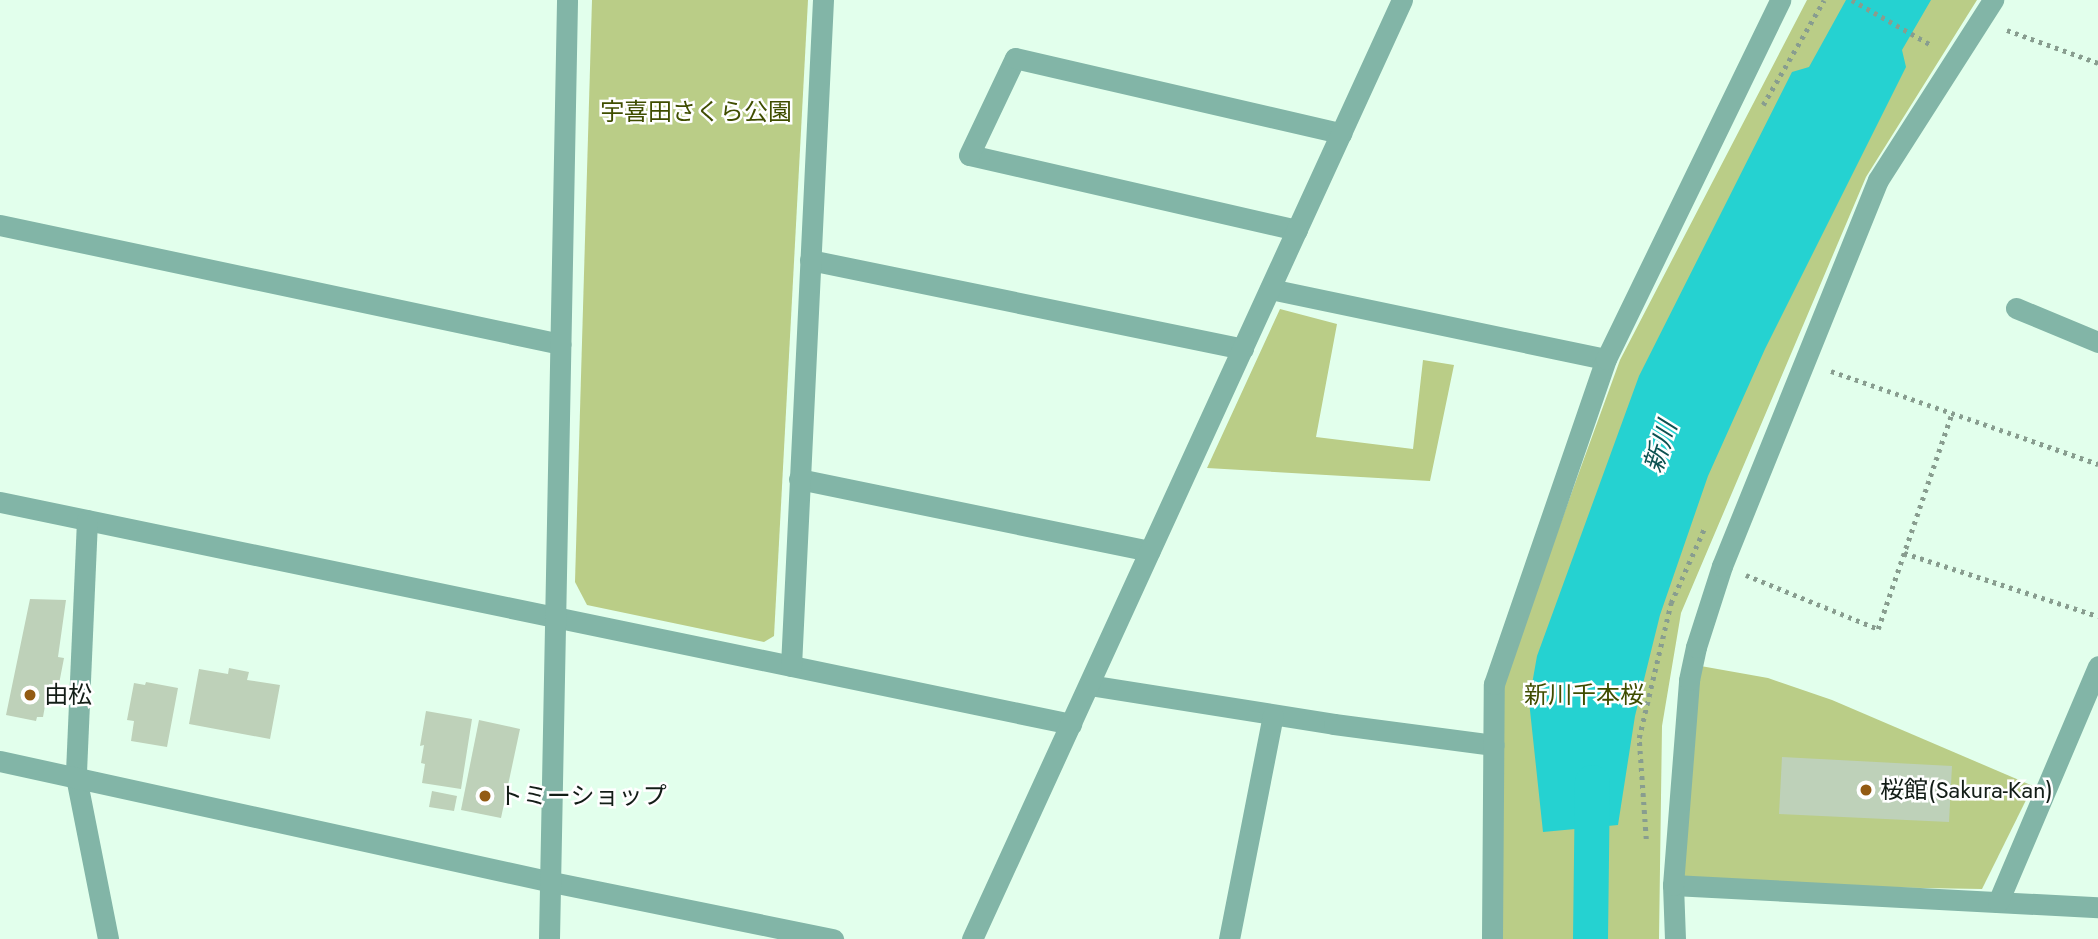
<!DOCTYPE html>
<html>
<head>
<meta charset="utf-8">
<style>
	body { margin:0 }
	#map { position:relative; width:2098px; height:939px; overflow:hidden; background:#e2ffec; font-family:Jost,"Noto Sans JP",sans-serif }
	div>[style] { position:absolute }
	.green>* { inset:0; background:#bacd87 }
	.water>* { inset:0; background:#25d2d1 }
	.canal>* { height:35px; margin:-17.5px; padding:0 17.5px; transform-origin:17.5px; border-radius:17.5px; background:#25d2d1 }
	.building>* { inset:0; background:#bed1b9 }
	.path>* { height:4.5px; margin-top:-2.25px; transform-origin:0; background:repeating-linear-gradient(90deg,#889d8f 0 3.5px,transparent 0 8.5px) }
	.minor>* { height:21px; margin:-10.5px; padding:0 10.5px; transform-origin:10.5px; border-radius:10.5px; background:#82b5a7 }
	.dots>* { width:19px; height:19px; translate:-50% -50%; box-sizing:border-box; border:4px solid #fff; border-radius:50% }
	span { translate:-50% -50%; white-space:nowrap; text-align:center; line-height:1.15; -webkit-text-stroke:5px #fff; paint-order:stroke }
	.park-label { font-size:24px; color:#3f4d00 }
	.poi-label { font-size:24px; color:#131d17 }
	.left { translate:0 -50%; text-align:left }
	.water-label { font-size:26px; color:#0d5251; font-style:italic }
</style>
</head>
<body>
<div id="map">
	<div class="green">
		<i style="clip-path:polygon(592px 0,808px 0,774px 636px,764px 642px,587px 605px,575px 582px)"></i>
		<i style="clip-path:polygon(1807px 0,1977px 0,1866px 177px,1681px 613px,1662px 726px,1659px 939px,1496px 939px,1503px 681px,1620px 360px)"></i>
		<i style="clip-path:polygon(1280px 309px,1337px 324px,1316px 437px,1413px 449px,1423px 360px,1454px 365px,1430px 481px,1207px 468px)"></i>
		<i style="clip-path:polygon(1695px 665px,1768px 678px,1832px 700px,2033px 786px,1982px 889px,1755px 885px,1681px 878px)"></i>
	</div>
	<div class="water">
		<i style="clip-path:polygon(1846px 0,1931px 0,1902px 50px,1906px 67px,1765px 349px,1708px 476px,1660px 615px,1635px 716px,1618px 825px,1543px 832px,1529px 701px,1537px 656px,1639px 376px,1792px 72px,1809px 67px)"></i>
	</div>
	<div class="canal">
		<i style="left:1590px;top:939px;width:157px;rotate:-89.3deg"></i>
	</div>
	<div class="building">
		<i style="clip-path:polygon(30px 599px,66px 600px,58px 657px,64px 658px,59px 684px,49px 684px,43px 717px,37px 717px,36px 721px,6px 715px)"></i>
		<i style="clip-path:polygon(229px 668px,249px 672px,247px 680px,280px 685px,270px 739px,189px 724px,199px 669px,228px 674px)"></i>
		<i style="clip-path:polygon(146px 682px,178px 688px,167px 747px,131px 741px,134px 721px,127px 720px,134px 683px,145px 685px)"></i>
		<i style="clip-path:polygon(426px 711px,472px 719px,461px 789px,422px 783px,425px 764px,421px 763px,424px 745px,420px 746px)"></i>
		<i style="clip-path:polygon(479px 720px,520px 729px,501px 818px,461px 810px)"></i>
		<i style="clip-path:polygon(1782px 757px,1952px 766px,1949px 822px,1779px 814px)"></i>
		<i style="clip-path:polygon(432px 791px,457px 796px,454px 811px,429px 807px)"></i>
	</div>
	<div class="path">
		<i style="left:1852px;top:0;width:93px;rotate:29.6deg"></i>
		<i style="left:2007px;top:30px;width:97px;rotate:19.9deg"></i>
		<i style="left:1763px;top:105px;width:121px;rotate:-59.8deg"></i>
		<i style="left:1831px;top:371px;width:283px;rotate:19.2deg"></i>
		<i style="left:1904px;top:553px;width:204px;rotate:18deg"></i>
		<i style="left:1746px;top:575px;width:143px;rotate:22.2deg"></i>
		<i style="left:1878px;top:629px;width:228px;rotate:-71.1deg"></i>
		<i style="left:1646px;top:839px;width:101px;rotate:-94deg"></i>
		<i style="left:1639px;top:738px;width:139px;rotate:-76.7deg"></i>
		<i style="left:1671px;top:603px;width:83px;rotate:-65.9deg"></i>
	</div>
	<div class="minor">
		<i style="left:0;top:225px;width:573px;rotate:11.98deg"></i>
		<i style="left:1297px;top:230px;width:336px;rotate:-167.1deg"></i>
		<i style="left:969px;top:155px;width:107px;rotate:-64.6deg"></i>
		<i style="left:1015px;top:58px;width:335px;rotate:13deg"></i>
		<i style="left:810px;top:260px;width:442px;rotate:11.6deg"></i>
		<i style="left:1270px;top:289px;width:343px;rotate:11.8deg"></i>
		<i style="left:2016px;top:308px;width:89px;rotate:22.5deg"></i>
		<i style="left:799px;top:479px;width:358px;rotate:11.6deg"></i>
		<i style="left:0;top:502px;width:1094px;rotate:11.71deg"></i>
		<i style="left:87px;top:520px;width:257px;rotate:92.5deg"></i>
		<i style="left:76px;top:777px;width:165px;rotate:78.8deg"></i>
		<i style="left:791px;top:666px;width:667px;rotate:-87.25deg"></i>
		<i style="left:1089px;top:685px;width:248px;rotate:9deg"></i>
		<i style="left:1334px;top:724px;width:161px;rotate:7.5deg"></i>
		<i style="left:0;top:761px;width:565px;rotate:12.36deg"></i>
		<i style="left:552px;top:882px;width:287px;rotate:11.5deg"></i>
		<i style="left:1673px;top:885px;width:426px;rotate:3deg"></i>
		<i style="left:1998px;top:902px;width:256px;rotate:-67deg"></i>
		<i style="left:549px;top:939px;width:939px;rotate:-88.9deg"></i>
		<i style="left:972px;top:939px;width:1033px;rotate:-65.4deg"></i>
		<i style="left:1229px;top:939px;width:228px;rotate:-78.9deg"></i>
		<i style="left:1492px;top:939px;width:255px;rotate:-89.6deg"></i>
		<i style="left:1494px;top:684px;width:344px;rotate:-71deg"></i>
		<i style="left:1606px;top:359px;width:399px;rotate:-64.1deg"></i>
		<i style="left:1675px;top:939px;width:54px;rotate:-92.1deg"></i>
		<i style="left:1673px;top:885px;width:206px;rotate:-85.5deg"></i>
		<i style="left:1689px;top:680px;width:34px;rotate:-78deg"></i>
		<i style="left:1696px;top:647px;width:85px;rotate:-72.2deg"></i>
		<i style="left:1722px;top:566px;width:416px;rotate:-68deg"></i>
		<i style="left:1878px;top:180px;width:214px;rotate:-57.4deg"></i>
	</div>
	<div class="dots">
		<i style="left:30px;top:695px;background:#935b14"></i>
		<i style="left:1866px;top:790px;background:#935b14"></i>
		<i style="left:485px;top:796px;background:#935b14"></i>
	</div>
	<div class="park-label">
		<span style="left:696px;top:112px">宇喜田さくら公園</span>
		<span style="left:1584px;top:695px">新川千本桜</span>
	</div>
	<div class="poi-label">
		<span class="left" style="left:44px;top:695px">由松</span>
		<span class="left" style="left:1880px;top:790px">桜館(Sakura-Kan)</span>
		<span class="left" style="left:499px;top:796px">トミーショップ</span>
	</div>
	<div class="water-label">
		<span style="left:1661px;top:447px;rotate:-72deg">新川</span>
	</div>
</div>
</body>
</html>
